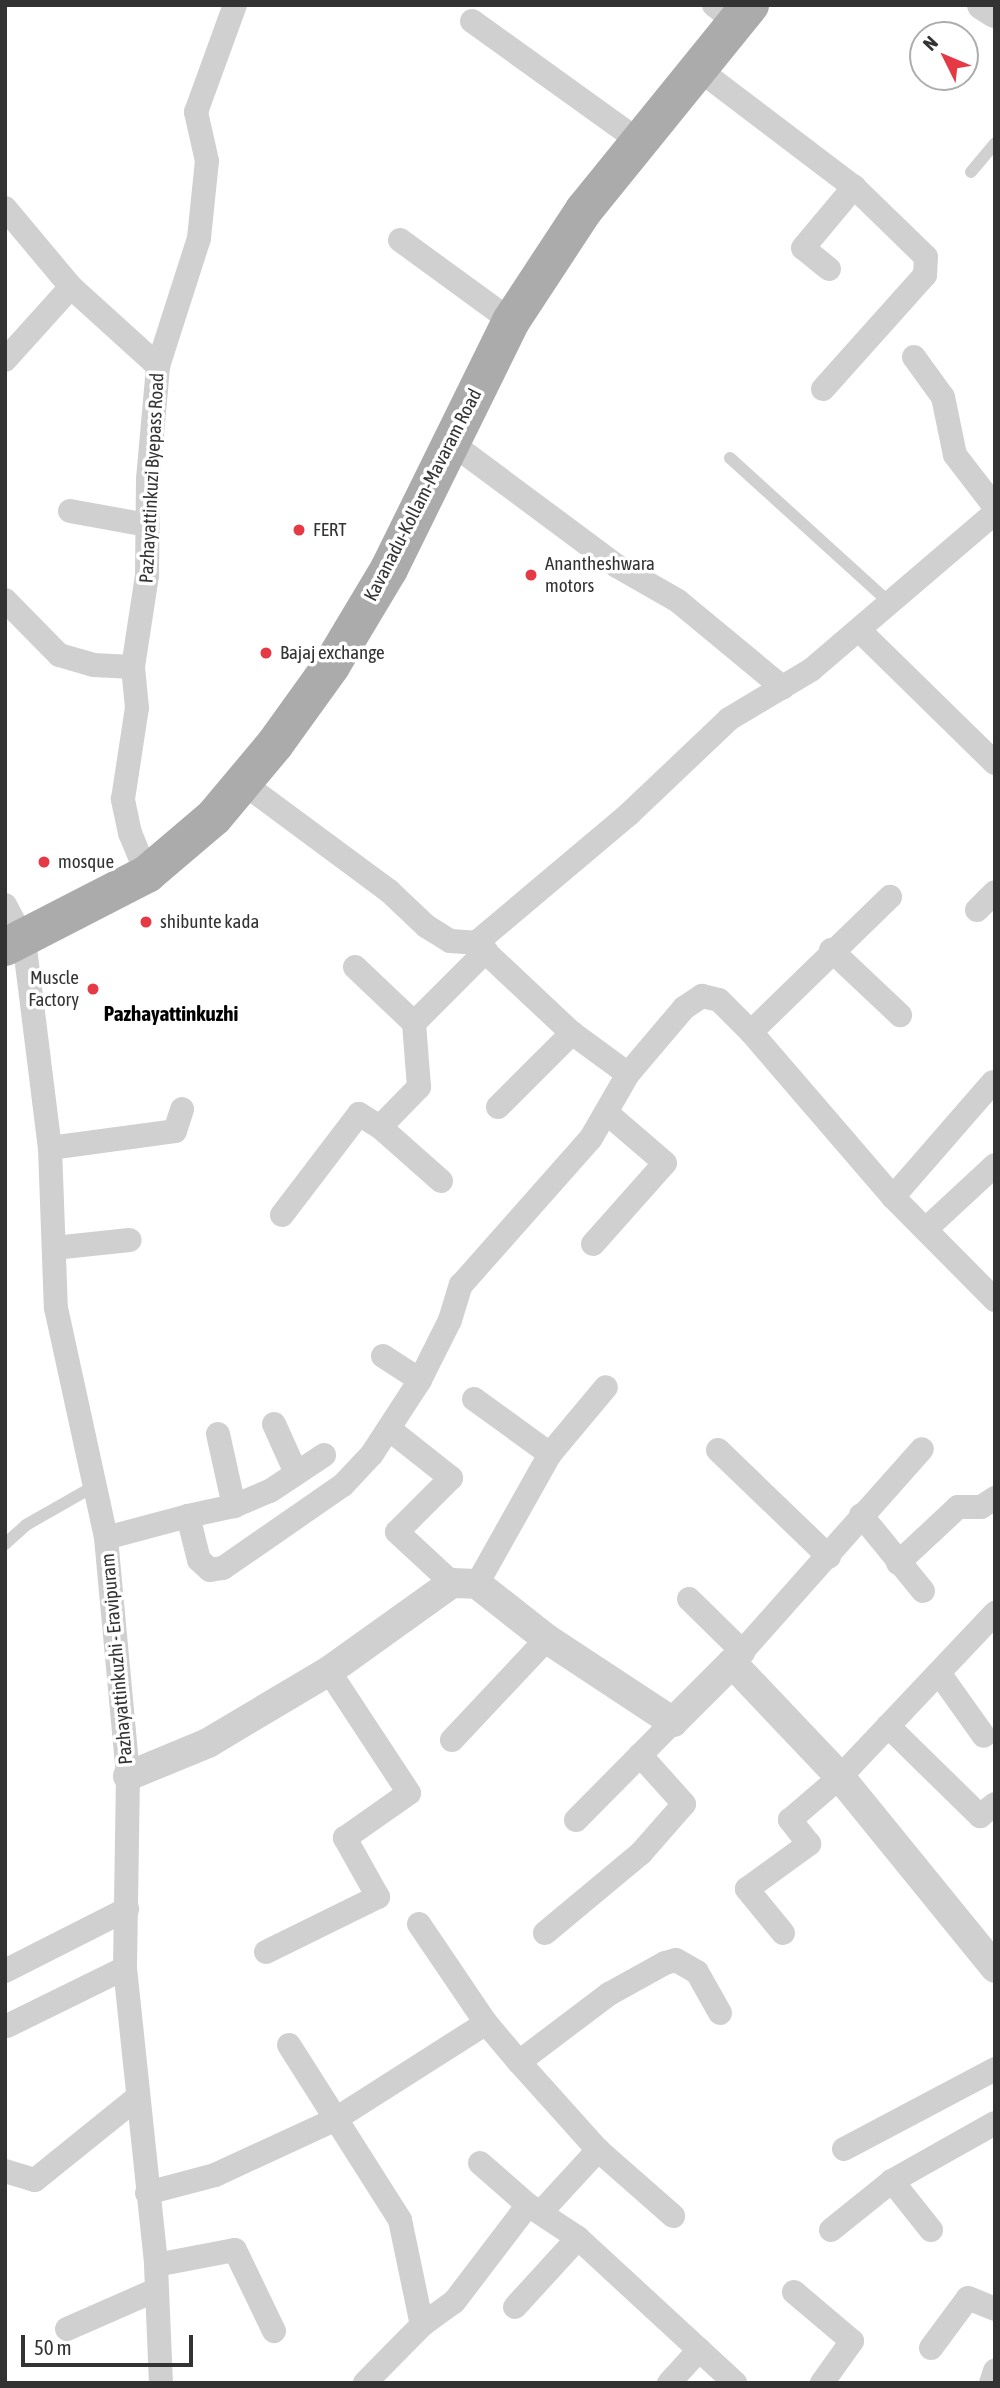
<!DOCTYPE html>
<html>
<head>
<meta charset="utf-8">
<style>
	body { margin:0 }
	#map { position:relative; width:1000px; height:2388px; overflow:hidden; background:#fff; font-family:"Asap Condensed",sans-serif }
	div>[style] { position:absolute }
	.service>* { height:12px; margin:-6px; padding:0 6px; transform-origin:6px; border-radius:6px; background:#d0d0d0 }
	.minor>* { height:24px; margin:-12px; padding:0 12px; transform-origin:12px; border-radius:12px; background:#d0d0d0 }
	.tertiary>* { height:30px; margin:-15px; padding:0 15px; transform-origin:15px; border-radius:15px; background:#d0d0d0 }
	.primary>* { height:38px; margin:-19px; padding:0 19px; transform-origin:19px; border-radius:19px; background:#ababab }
	.dots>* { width:19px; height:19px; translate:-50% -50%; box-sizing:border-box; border:4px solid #fff; border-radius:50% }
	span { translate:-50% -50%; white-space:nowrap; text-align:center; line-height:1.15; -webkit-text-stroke:7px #fff; paint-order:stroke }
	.street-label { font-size:19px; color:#333 }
	.poi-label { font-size:19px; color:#333 }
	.left { translate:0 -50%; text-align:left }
	.right { translate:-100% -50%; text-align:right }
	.neighbourhood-label { font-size:21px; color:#000; font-weight:700 }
	.frame { position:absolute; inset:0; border:7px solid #333; pointer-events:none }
	.north { position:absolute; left:909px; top:21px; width:70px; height:70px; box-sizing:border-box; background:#fff; border:2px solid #adadad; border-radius:50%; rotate:313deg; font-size:19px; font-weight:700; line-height:28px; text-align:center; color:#333 }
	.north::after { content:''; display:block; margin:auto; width:24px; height:32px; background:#e63946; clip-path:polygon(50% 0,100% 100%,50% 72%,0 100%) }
	.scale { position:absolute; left:21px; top:2335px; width:172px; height:32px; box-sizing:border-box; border:4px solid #333; border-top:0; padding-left:9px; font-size:21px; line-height:24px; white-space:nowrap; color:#333; -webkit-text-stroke:5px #fff; paint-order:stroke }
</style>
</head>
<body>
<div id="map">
	<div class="service">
		<i style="left:971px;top:172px;width:38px;rotate:-50deg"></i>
		<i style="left:730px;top:458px;width:216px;rotate:42.2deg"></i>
		<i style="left:5px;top:1544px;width:28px;rotate:-42deg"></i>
		<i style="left:26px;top:1525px;width:81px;rotate:-29.7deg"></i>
	</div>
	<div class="minor">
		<i style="left:714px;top:5px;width:28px;rotate:38deg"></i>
		<i style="left:472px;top:21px;width:206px;rotate:35.7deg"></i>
		<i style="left:697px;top:68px;width:197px;rotate:37.2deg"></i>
		<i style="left:854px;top:187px;width:100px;rotate:44.2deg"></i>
		<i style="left:926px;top:257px;width:18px;rotate:93deg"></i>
		<i style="left:925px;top:275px;width:153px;rotate:131.8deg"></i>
		<i style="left:5px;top:208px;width:103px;rotate:50.1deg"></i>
		<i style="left:71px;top:287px;width:118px;rotate:42.2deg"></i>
		<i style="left:400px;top:240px;width:137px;rotate:36.1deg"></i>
		<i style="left:829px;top:269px;width:33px;rotate:-141deg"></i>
		<i style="left:803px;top:248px;width:80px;rotate:-50.1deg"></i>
		<i style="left:914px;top:357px;width:49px;rotate:54.1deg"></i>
		<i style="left:943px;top:397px;width:59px;rotate:78.3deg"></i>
		<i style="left:955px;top:455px;width:66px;rotate:52.4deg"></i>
		<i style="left:5px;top:360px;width:98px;rotate:-47.9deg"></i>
		<i style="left:450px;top:442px;width:208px;rotate:36.6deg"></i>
		<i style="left:617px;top:566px;width:70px;rotate:29.8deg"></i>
		<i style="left:678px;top:601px;width:136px;rotate:39.6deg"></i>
		<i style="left:70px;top:511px;width:78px;rotate:10.3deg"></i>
		<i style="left:5px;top:600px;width:77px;rotate:45.5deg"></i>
		<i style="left:59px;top:655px;width:35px;rotate:16deg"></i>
		<i style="left:93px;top:665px;width:40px;rotate:2.9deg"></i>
		<i style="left:859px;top:630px;width:190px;rotate:44.4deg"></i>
		<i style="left:243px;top:783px;width:182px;rotate:36.5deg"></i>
		<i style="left:389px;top:891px;width:51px;rotate:43.4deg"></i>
		<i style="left:426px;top:926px;width:28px;rotate:32deg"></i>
		<i style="left:450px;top:941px;width:26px;rotate:4deg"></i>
		<i style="left:476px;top:943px;width:200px;rotate:-40.1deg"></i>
		<i style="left:629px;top:814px;width:138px;rotate:-43.5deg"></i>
		<i style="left:729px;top:719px;width:96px;rotate:-30.9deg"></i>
		<i style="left:811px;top:670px;width:242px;rotate:-40.5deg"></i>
		<i style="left:147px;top:874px;width:44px;rotate:-112.5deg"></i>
		<i style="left:130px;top:833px;width:35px;rotate:-102deg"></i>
		<i style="left:123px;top:799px;width:92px;rotate:-81.3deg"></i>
		<i style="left:137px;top:708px;width:41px;rotate:-95.6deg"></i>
		<i style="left:133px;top:667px;width:93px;rotate:-81.3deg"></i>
		<i style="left:147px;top:575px;width:96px;rotate:-89.4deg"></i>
		<i style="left:148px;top:479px;width:113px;rotate:-84.9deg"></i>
		<i style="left:158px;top:366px;width:134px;rotate:-72.2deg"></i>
		<i style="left:199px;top:238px;width:77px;rotate:-84.1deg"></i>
		<i style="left:207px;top:161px;width:50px;rotate:-102.7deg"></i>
		<i style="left:196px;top:112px;width:114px;rotate:-70deg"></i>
		<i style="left:5px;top:905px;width:40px;rotate:62deg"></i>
		<i style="left:24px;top:940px;width:210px;rotate:82.9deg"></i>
		<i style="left:50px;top:1148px;width:160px;rotate:87.9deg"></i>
		<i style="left:56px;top:1308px;width:235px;rotate:77.7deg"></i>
		<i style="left:106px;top:1538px;width:239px;rotate:84.7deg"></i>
		<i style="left:128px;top:1776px;width:192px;rotate:90.9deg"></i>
		<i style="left:125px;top:1968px;width:299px;rotate:84deg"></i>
		<i style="left:156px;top:2265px;width:118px;rotate:87.6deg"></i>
		<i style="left:977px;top:910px;width:25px;rotate:-45deg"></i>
		<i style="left:476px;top:943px;width:132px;rotate:43.2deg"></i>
		<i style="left:572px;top:1033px;width:69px;rotate:36.2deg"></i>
		<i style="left:831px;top:950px;width:95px;rotate:43.3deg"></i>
		<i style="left:355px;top:967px;width:81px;rotate:43.5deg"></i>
		<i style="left:751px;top:1032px;width:194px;rotate:-44.2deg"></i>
		<i style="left:498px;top:1107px;width:105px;rotate:-45deg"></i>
		<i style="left:50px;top:1148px;width:126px;rotate:-7.7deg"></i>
		<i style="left:175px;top:1131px;width:23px;rotate:-72deg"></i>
		<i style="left:441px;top:1181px;width:81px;rotate:-138.5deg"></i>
		<i style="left:380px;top:1127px;width:56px;rotate:-45.7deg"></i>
		<i style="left:419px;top:1087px;width:64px;rotate:-94.5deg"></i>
		<i style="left:414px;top:1023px;width:102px;rotate:-45deg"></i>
		<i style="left:893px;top:1197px;width:152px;rotate:-49deg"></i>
		<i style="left:282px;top:1215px;width:127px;rotate:-52.7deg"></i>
		<i style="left:359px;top:1114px;width:25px;rotate:32deg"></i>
		<i style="left:926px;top:1229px;width:94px;rotate:-42.8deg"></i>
		<i style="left:593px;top:1244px;width:108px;rotate:-48.4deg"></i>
		<i style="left:665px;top:1163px;width:75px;rotate:-139.3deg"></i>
		<i style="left:54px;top:1248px;width:76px;rotate:-6deg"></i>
		<i style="left:383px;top:1356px;width:44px;rotate:33deg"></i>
		<i style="left:474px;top:1399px;width:94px;rotate:35.9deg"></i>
		<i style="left:274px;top:1424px;width:54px;rotate:65.8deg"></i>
		<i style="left:389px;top:1429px;width:79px;rotate:38.3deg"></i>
		<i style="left:451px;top:1478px;width:76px;rotate:135deg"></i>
		<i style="left:397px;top:1532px;width:75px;rotate:42.8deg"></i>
		<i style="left:218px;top:1434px;width:74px;rotate:77.5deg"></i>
		<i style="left:718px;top:1450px;width:154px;rotate:43.9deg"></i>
		<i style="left:861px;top:1515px;width:98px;rotate:50.8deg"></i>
		<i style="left:188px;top:1516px;width:47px;rotate:-12.3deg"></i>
		<i style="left:234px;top:1506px;width:39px;rotate:-23deg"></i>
		<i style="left:270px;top:1491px;width:65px;rotate:-33.7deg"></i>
		<i style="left:106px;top:1538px;width:85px;rotate:-15deg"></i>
		<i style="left:188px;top:1516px;width:45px;rotate:76deg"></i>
		<i style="left:199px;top:1560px;width:15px;rotate:42deg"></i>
		<i style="left:210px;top:1570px;width:13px;rotate:-9deg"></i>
		<i style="left:223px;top:1568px;width:146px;rotate:-34.7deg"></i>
		<i style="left:343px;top:1485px;width:42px;rotate:-46.9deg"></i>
		<i style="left:372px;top:1454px;width:88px;rotate:-57deg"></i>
		<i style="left:420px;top:1380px;width:67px;rotate:-63.4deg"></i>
		<i style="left:450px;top:1320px;width:37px;rotate:-73deg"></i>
		<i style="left:461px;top:1285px;width:196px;rotate:-48.5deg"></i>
		<i style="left:591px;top:1138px;width:74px;rotate:-60deg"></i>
		<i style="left:628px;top:1074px;width:87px;rotate:-49.7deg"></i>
		<i style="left:684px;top:1008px;width:22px;rotate:-34deg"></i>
		<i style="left:702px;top:996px;width:17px;rotate:13deg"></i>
		<i style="left:719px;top:1000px;width:45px;rotate:45deg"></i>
		<i style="left:751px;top:1032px;width:218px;rotate:49.3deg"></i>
		<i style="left:893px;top:1197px;width:145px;rotate:45.3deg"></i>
		<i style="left:898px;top:1563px;width:82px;rotate:-43deg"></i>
		<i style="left:958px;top:1507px;width:23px"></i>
		<i style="left:981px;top:1507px;width:17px;rotate:-33deg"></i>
		<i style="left:477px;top:1584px;width:149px;rotate:-60.7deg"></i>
		<i style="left:550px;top:1454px;width:87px;rotate:-50.1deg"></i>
		<i style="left:689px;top:1599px;width:76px;rotate:44.5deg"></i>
		<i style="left:732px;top:1663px;width:286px;rotate:-48.4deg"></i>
		<i style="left:939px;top:1673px;width:77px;rotate:54.5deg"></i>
		<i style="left:888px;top:1726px;width:129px;rotate:44.4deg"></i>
		<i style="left:980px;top:1816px;width:19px;rotate:-39deg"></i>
		<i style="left:452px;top:1740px;width:139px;rotate:-46.8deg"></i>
		<i style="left:576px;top:1820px;width:138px;rotate:-45.3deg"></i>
		<i style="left:419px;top:1924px;width:120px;rotate:55.9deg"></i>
		<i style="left:486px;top:2023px;width:51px;rotate:49.8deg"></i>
		<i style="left:545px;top:1933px;width:125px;rotate:-39.8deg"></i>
		<i style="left:641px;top:1853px;width:65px;rotate:-48.7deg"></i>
		<i style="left:684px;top:1804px;width:66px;rotate:-131.9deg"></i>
		<i style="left:783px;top:1933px;width:57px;rotate:-129.3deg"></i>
		<i style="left:747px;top:1889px;width:77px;rotate:-36deg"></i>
		<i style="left:809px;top:1844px;width:31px;rotate:-128deg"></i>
		<i style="left:790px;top:1820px;width:66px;rotate:-40.7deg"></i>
		<i style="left:840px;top:1777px;width:226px;rotate:-46.6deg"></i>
		<i style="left:266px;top:1952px;width:125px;rotate:-26.2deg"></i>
		<i style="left:378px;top:1897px;width:68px;rotate:-119.2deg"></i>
		<i style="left:345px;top:1838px;width:78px;rotate:-35.1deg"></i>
		<i style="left:409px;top:1793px;width:146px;rotate:-123.3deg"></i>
		<i style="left:5px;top:1971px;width:137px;rotate:-26.9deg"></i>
		<i style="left:7px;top:2026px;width:131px;rotate:-26.2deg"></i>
		<i style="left:289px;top:2045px;width:207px;rotate:57.6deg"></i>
		<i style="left:400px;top:2220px;width:107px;rotate:78.2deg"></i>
		<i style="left:844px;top:2149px;width:171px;rotate:-27.9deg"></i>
		<i style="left:598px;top:2150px;width:100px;rotate:41.3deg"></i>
		<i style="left:480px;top:2163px;width:64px;rotate:41.2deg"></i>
		<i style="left:528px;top:2205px;width:60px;rotate:33.4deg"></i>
		<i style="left:578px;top:2238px;width:214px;rotate:42.7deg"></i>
		<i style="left:5px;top:2171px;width:31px;rotate:17deg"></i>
		<i style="left:35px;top:2180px;width:132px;rotate:-38.9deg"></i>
		<i style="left:147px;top:2193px;width:70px;rotate:-14.8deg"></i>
		<i style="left:215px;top:2175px;width:131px;rotate:-24.8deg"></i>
		<i style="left:334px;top:2120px;width:180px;rotate:-32.5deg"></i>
		<i style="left:542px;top:2211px;width:83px;rotate:-47.4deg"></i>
		<i style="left:598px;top:2150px;width:118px;rotate:-131.9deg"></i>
		<i style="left:519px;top:2062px;width:113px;rotate:-37.1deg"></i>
		<i style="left:609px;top:1994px;width:64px;rotate:-29deg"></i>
		<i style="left:665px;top:1963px;width:11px;rotate:-15deg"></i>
		<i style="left:676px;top:1960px;width:24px;rotate:30deg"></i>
		<i style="left:697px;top:1972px;width:47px;rotate:60.7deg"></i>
		<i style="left:831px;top:2230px;width:78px;rotate:-38.8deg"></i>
		<i style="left:931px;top:2230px;width:63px;rotate:-128.5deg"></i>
		<i style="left:892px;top:2181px;width:118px;rotate:-29.4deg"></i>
		<i style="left:156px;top:2265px;width:80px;rotate:-10.8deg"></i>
		<i style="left:235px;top:2250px;width:90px;rotate:64.3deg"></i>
		<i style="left:794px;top:2292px;width:76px;rotate:40.2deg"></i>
		<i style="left:852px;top:2341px;width:52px;rotate:125.5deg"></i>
		<i style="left:515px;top:2307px;width:93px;rotate:-47.6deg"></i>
		<i style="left:67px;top:2329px;width:97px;rotate:-23.7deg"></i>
		<i style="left:931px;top:2348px;width:62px;rotate:-53.5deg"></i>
		<i style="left:968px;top:2298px;width:29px;rotate:22deg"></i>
		<i style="left:365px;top:2383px;width:81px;rotate:-45.5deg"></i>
		<i style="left:422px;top:2325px;width:39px;rotate:-36deg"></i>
		<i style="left:454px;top:2302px;width:122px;rotate:-52.7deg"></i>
		<i style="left:669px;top:2383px;width:45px;rotate:-47.7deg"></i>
		<i style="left:991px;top:2383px;width:13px;rotate:-72deg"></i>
	</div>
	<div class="tertiary">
		<i style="left:982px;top:5px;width:15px;rotate:32deg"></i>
		<i style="left:128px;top:1776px;width:87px;rotate:-22.4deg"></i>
		<i style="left:208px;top:1743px;width:141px;rotate:-30.8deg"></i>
		<i style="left:329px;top:1671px;width:151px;rotate:-35.6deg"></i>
		<i style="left:452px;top:1583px;width:25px;rotate:2deg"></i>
		<i style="left:477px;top:1584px;width:89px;rotate:38.2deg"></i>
		<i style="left:547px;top:1639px;width:151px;rotate:33.4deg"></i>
		<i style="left:673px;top:1722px;width:83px;rotate:-45deg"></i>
		<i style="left:732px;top:1663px;width:157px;rotate:46.5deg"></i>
		<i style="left:840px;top:1777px;width:246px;rotate:50.9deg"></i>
	</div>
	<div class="primary">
		<i style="left:5px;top:947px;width:160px;rotate:-27.2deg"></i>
		<i style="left:147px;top:874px;width:88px;rotate:-40.4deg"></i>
		<i style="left:214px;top:817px;width:95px;rotate:-50.1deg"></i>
		<i style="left:275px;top:744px;width:96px;rotate:-54.3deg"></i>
		<i style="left:331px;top:666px;width:113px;rotate:-59.1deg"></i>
		<i style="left:389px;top:569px;width:276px;rotate:-63.8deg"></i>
		<i style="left:511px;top:321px;width:133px;rotate:-56.7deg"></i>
		<i style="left:584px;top:210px;width:264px;rotate:-51deg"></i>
	</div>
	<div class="dots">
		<i style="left:299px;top:530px;background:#e63946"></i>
		<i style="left:531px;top:575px;background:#e63946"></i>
		<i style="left:266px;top:653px;background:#e63946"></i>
		<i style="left:44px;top:862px;background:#e63946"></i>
		<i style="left:146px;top:922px;background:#e63946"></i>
		<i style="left:93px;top:989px;background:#e63946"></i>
	</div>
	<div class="street-label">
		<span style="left:152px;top:478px;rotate:-87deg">Pazhayattinkuzi Byepass Road</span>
		<span style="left:423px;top:495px;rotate:-63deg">Kavanadu-Kollam-Mavaram Road</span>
		<span style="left:117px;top:1659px;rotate:-95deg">Pazhayattinkuzhi - Eravipuram</span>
	</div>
	<div class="poi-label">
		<span class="left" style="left:313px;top:530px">FERT</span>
		<span class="left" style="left:545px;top:575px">Anantheshwara<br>motors</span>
		<span class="left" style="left:280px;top:653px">Bajaj exchange</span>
		<span class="left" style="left:58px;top:862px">mosque</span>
		<span class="left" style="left:160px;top:922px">shibunte kada</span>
		<span class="right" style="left:79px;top:989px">Muscle<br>Factory</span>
	</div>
	<div class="neighbourhood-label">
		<span style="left:171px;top:1013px">Pazhayattinkuzhi</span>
	</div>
	<div class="frame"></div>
	<div class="north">N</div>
	<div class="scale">50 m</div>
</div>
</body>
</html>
